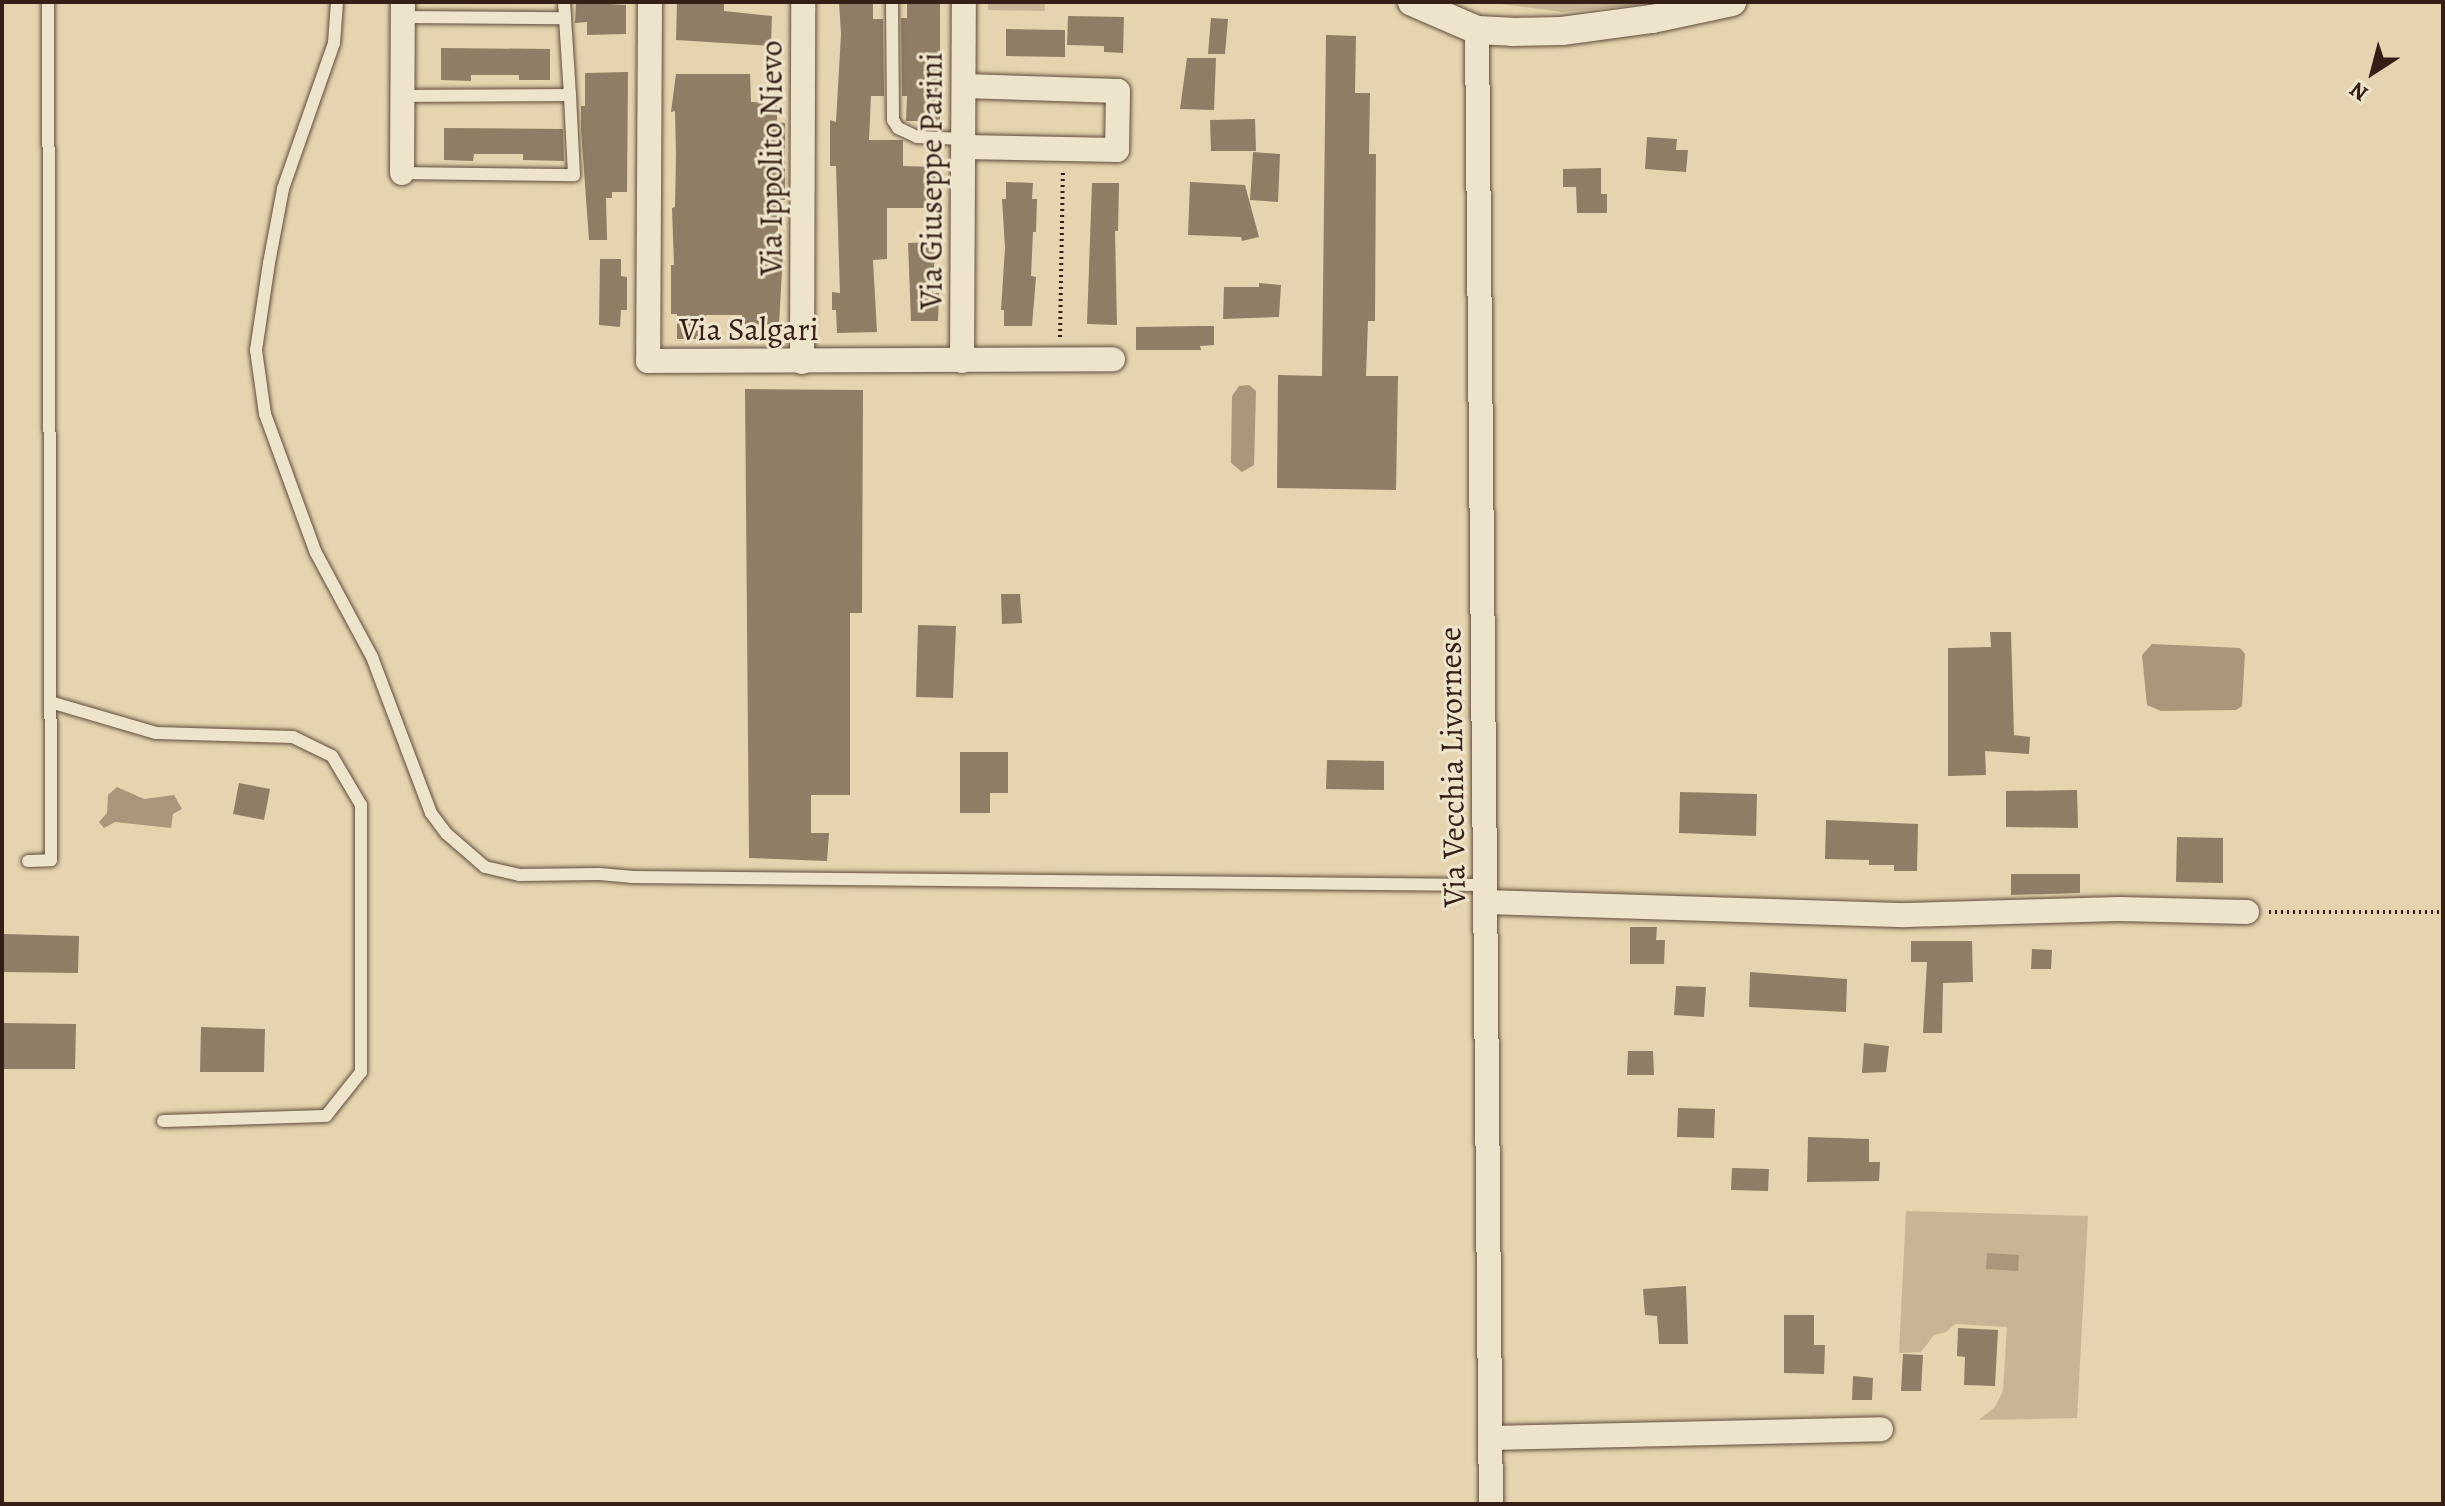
<!DOCTYPE html>
<html>
<head>
<meta charset="utf-8">
<style>
	body { margin:0 }
	#map { position:relative; width:2445px; height:1506px; overflow:hidden; background:#e5d4af; font-family:Alegreya,serif }
	div>[style] { position:absolute }
	.green>* { inset:0; background:#c7b595 }
	.water>* { inset:0; background:#a9967b }
	.building>* { inset:0; background:#907d65 }
	.path>* { height:4px; margin-top:-2px; transform-origin:0; background:repeating-linear-gradient(90deg,#341e15 0 2px,transparent 0 6px) }
	.roads { filter:drop-shadow(0 0 2px #604c3c) drop-shadow(0 0 2px #604c3c) }
	.service>* { height:12px; margin:-6px; padding:0 6px; transform-origin:6px; border-radius:6px; background:#eee3cb }
	.minor>* { height:24px; margin:-12px; padding:0 12px; transform-origin:12px; border-radius:12px; background:#eee3cb }
	.tertiary>* { height:28px; margin:-14px; padding:0 14px; transform-origin:14px; border-radius:14px; background:#eee3cb }
	span { translate:-50% -50%; white-space:nowrap; text-align:center; line-height:1.15; -webkit-text-stroke:6px #eee3cb; paint-order:stroke }
	.street-label { font-size:32px; color:#341e15 }
	.frame { position:absolute; inset:0; border:4px solid #341e15; pointer-events:none }
	.north { position:absolute; left:2333px; top:32px; width:80px; height:80px; -webkit-text-stroke:6px #eee3cb; paint-order:stroke; rotate:216deg; font-size:22px; font-weight:700; line-height:32px; text-align:center; color:#341e15 }
	.north::after { content:''; display:block; margin:auto; width:28px; height:36px; background:#341e15; clip-path:polygon(50% 0,100% 100%,50% 72%,0 100%) }
</style>
</head>
<body>
<div id="map">
	<div class="green">
		<i style="clip-path:polygon(988px 2px,1045px 2px,1045px 11px,988px 10px)"></i>
		<i style="clip-path:polygon(1486px 2px,1670px 2px,1562px 12px)"></i>
		<i style="clip-path:polygon(1906px 1211px,2088px 1216px,2077px 1418px,1979px 1420px,1995px 1407px,2003px 1391px,2007px 1327px,1955px 1324px,1946px 1332px,1934px 1335px,1921px 1352px,1899px 1353px)"></i>
	</div>
	<div class="water">
		<i style="clip-path:polygon(1249px 385px,1256px 391px,1254px 465px,1242px 472px,1231px 463px,1232px 396px,1239px 386px)"></i>
		<i style="clip-path:polygon(2152px 644px,2240px 648px,2245px 654px,2242px 706px,2236px 710px,2161px 711px,2147px 705px,2142px 655px)"></i>
		<i style="clip-path:polygon(117px 787px,144px 799px,174px 795px,182px 809px,173px 814px,171px 828px,115px 822px,104px 828px,99px 822px,107px 813px,108px 795px)"></i>
		<i style="clip-path:polygon(1987px 1253px,2019px 1255px,2018px 1271px,1986px 1269px)"></i>
	</div>
	<div class="building">
		<i style="clip-path:polygon(576px 2px,626px 5px,626px 34px,587px 35px,587px 22px,575px 23px)"></i>
		<i style="clip-path:polygon(677px 2px,724px 4px,724px 11px,772px 16px,771px 46px,676px 40px)"></i>
		<i style="clip-path:polygon(839px 2px,873px 2px,873px 19px,883px 19px,884px 96px,871px 96px,869px 140px,903px 140px,903px 166px,936px 167px,935px 183px,939px 183px,940px 208px,887px 208px,887px 259px,873px 260px,877px 332px,837px 333px,836px 310px,832px 310px,832px 292px,840px 293px,836px 166px,830px 166px,830px 120px,836px 122px,841px 34px)"></i>
		<i style="clip-path:polygon(907px 2px,940px 2px,940px 121px,906px 121px,907px 96px,902px 96px,901px 18px,907px 18px)"></i>
		<i style="clip-path:polygon(1068px 16px,1124px 17px,1123px 53px,1104px 52px,1104px 46px,1067px 45px)"></i>
		<i style="clip-path:polygon(1211px 18px,1228px 19px,1225px 54px,1208px 54px)"></i>
		<i style="clip-path:polygon(1006px 29px,1065px 30px,1065px 57px,1006px 56px)"></i>
		<i style="clip-path:polygon(1326px 35px,1356px 36px,1355px 93px,1370px 93px,1369px 154px,1376px 154px,1375px 321px,1368px 321px,1366px 376px,1398px 376px,1396px 490px,1277px 488px,1278px 375px,1322px 376px)"></i>
		<i style="clip-path:polygon(441px 48px,550px 49px,550px 80px,519px 80px,519px 75px,471px 75px,471px 81px,441px 80px)"></i>
		<i style="clip-path:polygon(1187px 58px,1216px 58px,1214px 110px,1180px 109px)"></i>
		<i style="clip-path:polygon(628px 72px,627px 192px,612px 192px,612px 198px,606px 198px,607px 240px,589px 240px,581px 129px,581px 106px,585px 106px,585px 73px)"></i>
		<i style="clip-path:polygon(676px 74px,750px 74px,751px 102px,777px 103px,777px 122px,785px 123px,785px 200px,778px 200px,778px 254px,783px 253px,779px 325px,742px 324px,742px 315px,706px 315px,706px 339px,677px 339px,677px 314px,671px 314px,671px 265px,674px 265px,672px 208px,675px 207px,676px 154px,675px 111px,671px 112px)"></i>
		<i style="clip-path:polygon(1255px 119px,1256px 151px,1211px 151px,1210px 120px)"></i>
		<i style="clip-path:polygon(444px 128px,563px 129px,564px 161px,523px 160px,523px 154px,474px 154px,473px 161px,444px 160px)"></i>
		<i style="clip-path:polygon(1647px 137px,1677px 139px,1676px 150px,1688px 150px,1686px 172px,1645px 169px)"></i>
		<i style="clip-path:polygon(1253px 152px,1280px 154px,1278px 202px,1250px 200px)"></i>
		<i style="clip-path:polygon(1601px 168px,1601px 194px,1607px 194px,1607px 213px,1577px 213px,1576px 187px,1563px 187px,1563px 169px)"></i>
		<i style="clip-path:polygon(1006px 182px,1033px 183px,1032px 199px,1037px 199px,1036px 232px,1033px 232px,1031px 276px,1036px 277px,1032px 326px,1004px 326px,1004px 310px,1001px 310px,1005px 248px,1002px 199px,1006px 199px)"></i>
		<i style="clip-path:polygon(1190px 182px,1245px 185px,1259px 237px,1242px 241px,1241px 237px,1188px 235px)"></i>
		<i style="clip-path:polygon(1092px 183px,1119px 183px,1118px 231px,1115px 231px,1117px 325px,1087px 324px)"></i>
		<i style="clip-path:polygon(935px 242px,933px 293px,939px 293px,938px 321px,911px 321px,908px 243px)"></i>
		<i style="clip-path:polygon(600px 259px,621px 259px,621px 276px,627px 277px,627px 310px,621px 310px,620px 327px,599px 325px)"></i>
		<i style="clip-path:polygon(1259px 283px,1281px 285px,1279px 317px,1223px 319px,1224px 287px,1259px 287px)"></i>
		<i style="clip-path:polygon(1200px 326px,1214px 326px,1214px 345px,1200px 346px,1201px 350px,1136px 350px,1136px 327px)"></i>
		<i style="clip-path:polygon(745px 389px,863px 390px,862px 613px,850px 613px,850px 795px,811px 795px,811px 833px,829px 833px,827px 861px,749px 858px)"></i>
		<i style="clip-path:polygon(1001px 594px,1020px 594px,1022px 623px,1002px 624px)"></i>
		<i style="clip-path:polygon(918px 625px,956px 626px,953px 698px,916px 697px)"></i>
		<i style="clip-path:polygon(1990px 632px,2011px 632px,2014px 735px,2030px 737px,2029px 754px,1985px 751px,1986px 775px,1948px 776px,1948px 648px,1991px 647px)"></i>
		<i style="clip-path:polygon(960px 752px,1008px 752px,1008px 793px,990px 793px,990px 813px,960px 813px)"></i>
		<i style="clip-path:polygon(1327px 760px,1384px 761px,1384px 790px,1326px 789px)"></i>
		<i style="clip-path:polygon(239px 783px,270px 789px,264px 820px,233px 814px)"></i>
		<i style="clip-path:polygon(2077px 790px,2078px 828px,2006px 827px,2006px 791px)"></i>
		<i style="clip-path:polygon(1680px 792px,1757px 794px,1756px 836px,1679px 833px)"></i>
		<i style="clip-path:polygon(1826px 820px,1918px 824px,1917px 871px,1894px 871px,1894px 865px,1869px 865px,1869px 860px,1825px 859px)"></i>
		<i style="clip-path:polygon(2177px 837px,2223px 838px,2223px 883px,2176px 882px)"></i>
		<i style="clip-path:polygon(2011px 874px,2080px 874px,2080px 893px,2011px 895px)"></i>
		<i style="clip-path:polygon(1630px 927px,1657px 927px,1656px 940px,1665px 940px,1664px 964px,1630px 964px)"></i>
		<i style="clip-path:polygon(2px 934px,79px 936px,78px 973px,2px 972px)"></i>
		<i style="clip-path:polygon(1911px 941px,1972px 941px,1973px 982px,1943px 983px,1942px 1033px,1923px 1033px,1927px 962px,1911px 962px)"></i>
		<i style="clip-path:polygon(2032px 949px,2052px 950px,2051px 969px,2031px 969px)"></i>
		<i style="clip-path:polygon(1750px 972px,1847px 979px,1846px 1012px,1749px 1007px)"></i>
		<i style="clip-path:polygon(1676px 986px,1706px 987px,1704px 1017px,1674px 1015px)"></i>
		<i style="clip-path:polygon(2px 1023px,76px 1024px,75px 1069px,2px 1069px)"></i>
		<i style="clip-path:polygon(201px 1027px,265px 1029px,264px 1072px,200px 1072px)"></i>
		<i style="clip-path:polygon(1864px 1043px,1889px 1046px,1886px 1072px,1862px 1073px)"></i>
		<i style="clip-path:polygon(1628px 1051px,1653px 1051px,1654px 1075px,1627px 1075px)"></i>
		<i style="clip-path:polygon(1678px 1108px,1715px 1109px,1714px 1138px,1677px 1137px)"></i>
		<i style="clip-path:polygon(1808px 1137px,1869px 1139px,1869px 1162px,1880px 1162px,1879px 1181px,1807px 1182px)"></i>
		<i style="clip-path:polygon(1732px 1168px,1769px 1169px,1768px 1191px,1731px 1190px)"></i>
		<i style="clip-path:polygon(1686px 1286px,1688px 1344px,1659px 1344px,1657px 1316px,1645px 1315px,1643px 1289px)"></i>
		<i style="clip-path:polygon(1784px 1315px,1814px 1315px,1814px 1345px,1825px 1345px,1824px 1374px,1784px 1373px)"></i>
		<i style="clip-path:polygon(1958px 1328px,1998px 1330px,1995px 1386px,1964px 1385px,1965px 1357px,1957px 1356px)"></i>
		<i style="clip-path:polygon(1903px 1354px,1923px 1355px,1921px 1391px,1901px 1391px)"></i>
		<i style="clip-path:polygon(1853px 1376px,1873px 1378px,1872px 1400px,1852px 1400px)"></i>
	</div>
	<div class="path">
		<i style="left:1060px;top:337px;width:167px;rotate:-89deg"></i>
		<i style="left:2269px;top:912px;width:174px"></i>
	</div>
	<div class="roads">
		<div class="service">
			<i style="left:337px;top:2px;width:41px;rotate:94.2deg"></i>
			<i style="left:334px;top:43px;width:155px;rotate:109.3deg"></i>
			<i style="left:283px;top:189px;width:75px;rotate:100.7deg"></i>
			<i style="left:269px;top:263px;width:88px;rotate:98.5deg"></i>
			<i style="left:256px;top:350px;width:65px;rotate:82deg"></i>
			<i style="left:265px;top:414px;width:148px;rotate:69.9deg"></i>
			<i style="left:316px;top:553px;width:118px;rotate:61.7deg"></i>
			<i style="left:372px;top:657px;width:167px;rotate:69.3deg"></i>
			<i style="left:431px;top:813px;width:26px;rotate:53deg"></i>
			<i style="left:447px;top:834px;width:50px;rotate:41deg"></i>
			<i style="left:485px;top:867px;width:35px;rotate:13deg"></i>
			<i style="left:519px;top:875px;width:80px;rotate:-0.7deg"></i>
			<i style="left:599px;top:874px;width:32px;rotate:5deg"></i>
			<i style="left:631px;top:877px;width:854px;rotate:0.54deg"></i>
			<i style="left:564px;top:2px;width:16px;rotate:86deg"></i>
			<i style="left:892px;top:2px;width:118px;rotate:89.5deg"></i>
			<i style="left:893px;top:120px;width:9px;rotate:58deg"></i>
			<i style="left:898px;top:128px;width:21px;rotate:25deg"></i>
			<i style="left:917px;top:137px;width:47px;rotate:2.4deg"></i>
			<i style="left:403px;top:17px;width:162px;rotate:0.4deg"></i>
			<i style="left:565px;top:18px;width:77px;rotate:86.3deg"></i>
			<i style="left:402px;top:173px;width:172px;rotate:0.7deg"></i>
			<i style="left:574px;top:175px;width:80px;rotate:-92.9deg"></i>
			<i style="left:570px;top:95px;width:168px;rotate:179.7deg"></i>
			<i style="left:50px;top:702px;width:110px;rotate:16.3deg"></i>
			<i style="left:156px;top:733px;width:137px;rotate:1.7deg"></i>
			<i style="left:293px;top:737px;width:43px;rotate:26deg"></i>
			<i style="left:332px;top:756px;width:57px;rotate:59.4deg"></i>
			<i style="left:361px;top:805px;width:267px;rotate:90deg"></i>
			<i style="left:361px;top:1072px;width:56px;rotate:128.5deg"></i>
			<i style="left:326px;top:1116px;width:163px;rotate:178.2deg"></i>
			<i style="left:28px;top:861px;width:23px;rotate:-2deg"></i>
			<i style="left:51px;top:860px;width:858px;rotate:-90.2deg"></i>
		</div>
		<div class="minor">
			<i style="left:650px;top:2px;width:359px;rotate:90.3deg"></i>
			<i style="left:648px;top:361px;width:465px;rotate:-0.2deg"></i>
			<i style="left:1477px;top:30px;width:1474px;rotate:89.46deg"></i>
			<i style="left:964px;top:147px;width:153px;rotate:1.1deg"></i>
			<i style="left:1117px;top:150px;width:59px;rotate:-89deg"></i>
			<i style="left:1118px;top:91px;width:154px;rotate:-178.1deg"></i>
			<i style="left:402px;top:173px;width:171px;rotate:-89.7deg"></i>
			<i style="left:962px;top:361px;width:359px;rotate:-89.7deg"></i>
			<i style="left:802px;top:362px;width:360px;rotate:-89.8deg"></i>
			<i style="left:1486px;top:902px;width:420px;rotate:1.8deg"></i>
			<i style="left:1906px;top:915px;width:213px;rotate:-1.6deg"></i>
			<i style="left:2119px;top:909px;width:128px;rotate:1.3deg"></i>
			<i style="left:1491px;top:1438px;width:390px;rotate:-1.3deg"></i>
		</div>
		<div class="tertiary">
			<i style="left:1412px;top:2px;width:71px;rotate:23.3deg"></i>
			<i style="left:1477px;top:30px;width:35px;rotate:3deg"></i>
			<i style="left:1512px;top:32px;width:50px;rotate:-1.1deg"></i>
			<i style="left:1562px;top:31px;width:91px;rotate:-7.6deg"></i>
			<i style="left:1652px;top:19px;width:82px;rotate:-12deg"></i>
		</div>
	</div>
	<div class="street-label">
		<span style="left:771px;top:158px;rotate:-90deg">Via Ippolito Nievo</span>
		<span style="left:931px;top:181px;rotate:-90deg">Via Giuseppe Parini</span>
		<span style="left:749px;top:329px">Via Salgari</span>
		<span style="left:1452px;top:767px;rotate:-91deg">Via Vecchia Livornese</span>
	</div>
	<div class="frame"></div>
	<div class="north">N</div>
</div>
</body>
</html>
